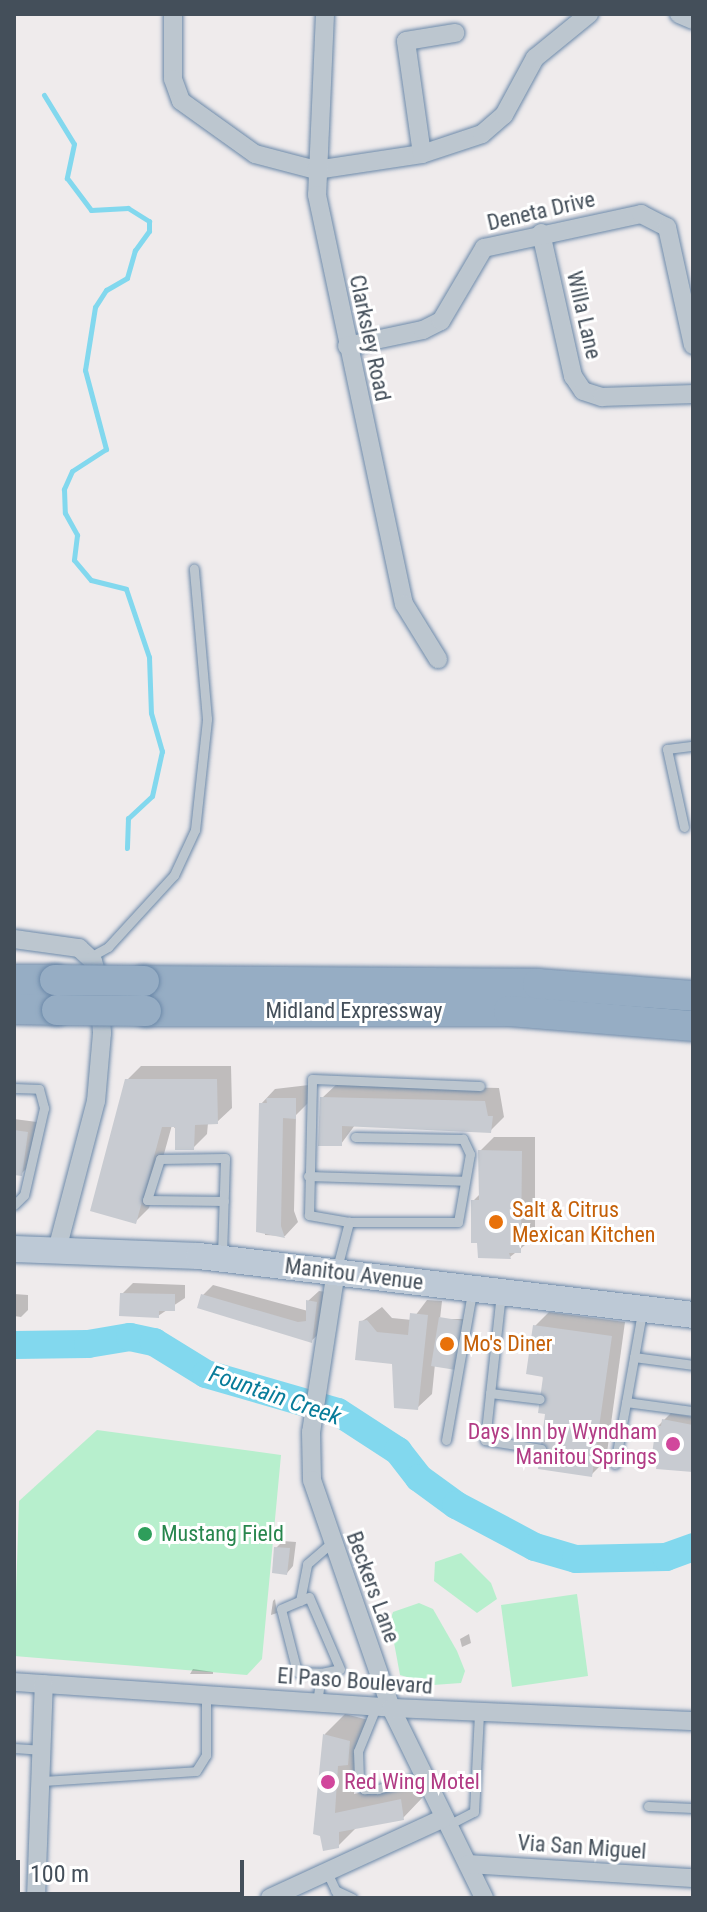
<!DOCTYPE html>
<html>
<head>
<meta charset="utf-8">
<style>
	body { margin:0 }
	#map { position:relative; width:707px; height:1912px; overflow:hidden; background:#efebec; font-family:"Roboto Condensed",sans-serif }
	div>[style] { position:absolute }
	.green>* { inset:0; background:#b7efcd }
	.shadow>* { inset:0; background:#0003 }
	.stream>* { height:5px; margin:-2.5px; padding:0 2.5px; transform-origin:2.5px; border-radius:2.5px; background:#82d8ee }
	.river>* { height:28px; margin:-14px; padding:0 14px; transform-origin:14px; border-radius:14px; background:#82d8ee }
	.building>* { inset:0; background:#c8cbd1 }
	.roads { filter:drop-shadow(0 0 2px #6c89a9) drop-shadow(0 0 2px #6c89a9) }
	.service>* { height:9px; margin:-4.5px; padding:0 4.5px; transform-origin:4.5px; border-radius:4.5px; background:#bcc6cf }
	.minor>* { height:18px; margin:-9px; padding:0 9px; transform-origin:9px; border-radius:9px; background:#bcc6cf }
	.secondary>* { height:26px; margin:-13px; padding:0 13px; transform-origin:13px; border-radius:13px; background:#bdc9d6 }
	.trunk>* { height:30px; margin:-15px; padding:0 15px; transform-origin:15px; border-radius:15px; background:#96adc4 }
	.bridges { filter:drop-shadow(0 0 2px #6c89a9) drop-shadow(0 0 2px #6c89a9) }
	.trunk-bridge>* { height:30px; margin:-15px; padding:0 15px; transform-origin:15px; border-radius:15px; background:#96adc4 }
	.dots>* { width:22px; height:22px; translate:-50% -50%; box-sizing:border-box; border:4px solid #fff; border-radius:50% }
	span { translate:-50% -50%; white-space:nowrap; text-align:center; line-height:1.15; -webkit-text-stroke:6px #fff; paint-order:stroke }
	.street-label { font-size:22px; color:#444f5a }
	.food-label { font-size:22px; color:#c56008 }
	.left { translate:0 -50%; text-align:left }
	.hotel-label { font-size:22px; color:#b23c85 }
	.right { translate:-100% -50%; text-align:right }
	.leisure-label { font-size:22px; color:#27864d }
	.water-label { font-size:24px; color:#087c9a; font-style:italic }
	.frame { position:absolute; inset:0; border:16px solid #444f5a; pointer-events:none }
	.scale { position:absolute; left:16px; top:1860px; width:228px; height:36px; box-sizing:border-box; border:4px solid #444f5a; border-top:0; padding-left:10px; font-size:24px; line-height:28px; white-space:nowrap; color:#444f5a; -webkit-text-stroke:6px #fff; paint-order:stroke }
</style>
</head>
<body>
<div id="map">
	<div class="green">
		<i style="clip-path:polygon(97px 1430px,281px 1455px,262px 1659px,247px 1675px,14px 1656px,19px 1501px)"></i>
		<i style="clip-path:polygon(461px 1553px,491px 1583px,497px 1599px,477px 1613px,434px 1581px,435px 1562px)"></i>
		<i style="clip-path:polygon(577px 1594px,588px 1676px,512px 1687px,501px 1605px)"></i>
		<i style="clip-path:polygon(419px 1603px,433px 1609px,457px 1651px,465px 1671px,461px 1683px,433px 1685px,400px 1675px,390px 1621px,393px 1612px)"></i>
	</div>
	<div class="shadow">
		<i style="clip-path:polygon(141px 1066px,231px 1066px,232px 1108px,217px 1122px,208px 1123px,207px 1134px,193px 1148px,172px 1125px,149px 1208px,135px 1222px,127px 1080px)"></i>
		<i style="clip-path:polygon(337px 1084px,499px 1088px,504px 1117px,490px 1131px,355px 1125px,341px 1144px,322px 1098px)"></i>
		<i style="clip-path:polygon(309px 1085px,309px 1102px,296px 1115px,294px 1211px,298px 1222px,285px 1236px,265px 1235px,261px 1104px,275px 1089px)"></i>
		<i style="clip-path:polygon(14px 1119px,37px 1122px,32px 1163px,21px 1174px,14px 1173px)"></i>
		<i style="clip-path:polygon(494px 1137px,535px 1137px,535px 1237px,510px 1257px,473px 1201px,480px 1194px,480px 1151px)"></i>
		<i style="clip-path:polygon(133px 1283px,185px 1285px,185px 1298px,158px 1316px,122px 1294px)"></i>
		<i style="clip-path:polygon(213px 1285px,308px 1311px,308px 1301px,319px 1291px,327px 1292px,322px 1331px,311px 1341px,203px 1295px)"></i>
		<i style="clip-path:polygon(14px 1294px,28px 1295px,28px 1310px,21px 1317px,14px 1316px)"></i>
		<i style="clip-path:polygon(427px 1300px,442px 1301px,440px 1319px,465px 1319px,435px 1364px,432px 1394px,417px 1408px,394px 1363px,361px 1322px,382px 1307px,392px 1318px,412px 1320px)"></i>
		<i style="clip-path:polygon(549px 1312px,625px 1322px,606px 1460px,591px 1475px,548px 1412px,535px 1326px)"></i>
		<i style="clip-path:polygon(671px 1413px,693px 1417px,693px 1471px,657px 1427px)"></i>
		<i style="clip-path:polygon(283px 1541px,296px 1542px,293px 1566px,287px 1573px,276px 1548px)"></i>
		<i style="clip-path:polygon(275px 1599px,277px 1613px,271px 1615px,273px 1601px)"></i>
		<i style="clip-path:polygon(469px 1634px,471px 1643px,462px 1647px,460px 1639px)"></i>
		<i style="clip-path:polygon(193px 1669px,213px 1672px,213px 1674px,190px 1674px)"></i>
		<i style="clip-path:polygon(345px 1714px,369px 1720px,367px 1743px,358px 1752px,354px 1794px,421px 1779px,423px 1797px,403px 1818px,358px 1826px,338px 1846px,325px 1734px)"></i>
	</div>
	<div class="stream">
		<i style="left:44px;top:95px;width:57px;rotate:58.5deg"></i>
		<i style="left:74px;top:144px;width:35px;rotate:102deg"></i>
		<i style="left:67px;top:178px;width:40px;rotate:53deg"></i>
		<i style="left:91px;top:210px;width:37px;rotate:-3deg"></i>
		<i style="left:128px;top:208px;width:25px;rotate:32deg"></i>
		<i style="left:149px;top:221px;width:10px;rotate:90deg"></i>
		<i style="left:149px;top:231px;width:24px;rotate:126deg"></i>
		<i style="left:135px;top:250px;width:29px;rotate:106deg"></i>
		<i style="left:127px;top:278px;width:24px;rotate:150deg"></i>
		<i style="left:106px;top:290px;width:20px;rotate:123deg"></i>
		<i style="left:95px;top:307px;width:64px;rotate:99deg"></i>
		<i style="left:85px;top:370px;width:82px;rotate:75.1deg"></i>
		<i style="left:106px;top:449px;width:40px;rotate:147.1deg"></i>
		<i style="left:72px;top:471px;width:20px;rotate:114deg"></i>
		<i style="left:64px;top:489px;width:24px;rotate:88deg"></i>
		<i style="left:65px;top:513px;width:25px;rotate:61deg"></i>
		<i style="left:77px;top:535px;width:25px;rotate:97deg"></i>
		<i style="left:74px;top:560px;width:26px;rotate:50deg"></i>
		<i style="left:91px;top:580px;width:36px;rotate:14deg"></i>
		<i style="left:126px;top:589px;width:72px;rotate:71.3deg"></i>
		<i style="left:149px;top:657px;width:56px;rotate:88deg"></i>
		<i style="left:151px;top:713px;width:40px;rotate:74deg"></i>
		<i style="left:162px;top:751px;width:46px;rotate:102.5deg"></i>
		<i style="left:152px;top:796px;width:33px;rotate:137deg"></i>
		<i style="left:128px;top:818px;width:30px;rotate:92deg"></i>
	</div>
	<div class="river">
		<i style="left:14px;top:1345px;width:74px;rotate:-0.8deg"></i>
		<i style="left:88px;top:1344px;width:43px;rotate:-9.5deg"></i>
		<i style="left:130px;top:1337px;width:25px;rotate:12deg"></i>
		<i style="left:154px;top:1342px;width:61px;rotate:31.6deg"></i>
		<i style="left:206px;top:1374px;width:137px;rotate:16.1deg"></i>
		<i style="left:338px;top:1412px;width:72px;rotate:33deg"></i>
		<i style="left:398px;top:1451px;width:34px;rotate:52deg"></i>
		<i style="left:419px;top:1478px;width:46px;rotate:36.1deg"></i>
		<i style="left:456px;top:1505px;width:89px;rotate:28deg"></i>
		<i style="left:535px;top:1547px;width:43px;rotate:16.3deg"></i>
		<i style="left:576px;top:1559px;width:90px;rotate:-1.3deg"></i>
		<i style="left:666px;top:1557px;width:29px;rotate:-20deg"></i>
	</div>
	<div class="building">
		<i style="clip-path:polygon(125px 1079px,217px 1079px,218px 1124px,195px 1125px,194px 1150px,175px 1150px,175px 1127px,162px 1127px,136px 1224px,90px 1211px)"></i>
		<i style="clip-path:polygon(320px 1097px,485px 1101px,488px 1116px,493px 1116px,491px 1133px,342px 1126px,342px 1146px,318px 1146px)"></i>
		<i style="clip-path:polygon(266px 1098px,296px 1098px,296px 1119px,283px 1118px,281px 1226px,285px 1238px,256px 1232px,259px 1103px,267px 1103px)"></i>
		<i style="clip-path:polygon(14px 1130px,28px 1132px,22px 1176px,14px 1175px)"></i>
		<i style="clip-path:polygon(478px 1150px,522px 1151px,521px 1253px,509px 1253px,511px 1259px,478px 1258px,477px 1243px,471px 1243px,471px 1200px,479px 1200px)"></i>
		<i style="clip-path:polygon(120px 1293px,175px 1294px,175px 1311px,159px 1311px,159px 1318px,119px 1316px)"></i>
		<i style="clip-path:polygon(201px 1294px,298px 1322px,306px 1321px,306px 1300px,317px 1302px,312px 1343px,197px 1308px)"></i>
		<i style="clip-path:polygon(410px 1313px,428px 1315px,418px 1410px,394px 1408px,392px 1364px,355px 1360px,359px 1321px,367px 1320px,377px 1332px,408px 1335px)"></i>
		<i style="clip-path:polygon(439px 1317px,464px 1321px,456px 1370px,431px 1366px)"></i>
		<i style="clip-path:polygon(533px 1325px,612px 1336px,592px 1477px,538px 1469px,545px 1414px,538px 1413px,543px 1377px,526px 1374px)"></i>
		<i style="clip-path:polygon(662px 1419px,693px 1425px,693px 1472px,656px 1469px,657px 1462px,651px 1461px,656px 1426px,661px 1426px)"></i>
		<i style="clip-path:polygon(274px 1547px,290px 1548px,287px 1575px,272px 1573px)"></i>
		<i style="clip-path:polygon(323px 1734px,350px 1741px,348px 1765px,338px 1766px,335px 1813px,401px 1799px,404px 1820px,339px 1832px,339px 1848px,323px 1851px,320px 1836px,313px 1834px)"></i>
	</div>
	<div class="roads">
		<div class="service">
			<i style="left:684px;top:827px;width:80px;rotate:-102.3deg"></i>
			<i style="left:667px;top:749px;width:26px;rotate:-7deg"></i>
			<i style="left:90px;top:957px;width:21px;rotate:-29deg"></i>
			<i style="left:108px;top:947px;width:98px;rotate:-47.5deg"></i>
			<i style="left:174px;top:875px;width:50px;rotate:-65deg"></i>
			<i style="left:195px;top:830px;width:112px;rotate:-83.8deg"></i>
			<i style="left:207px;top:719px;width:151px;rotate:-95deg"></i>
			<i style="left:14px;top:1088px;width:25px;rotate:2deg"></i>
			<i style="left:39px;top:1089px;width:20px;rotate:75deg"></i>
			<i style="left:44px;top:1108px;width:89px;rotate:102.9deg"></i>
			<i style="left:24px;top:1195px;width:14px;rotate:135deg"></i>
			<i style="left:308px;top:1176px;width:155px;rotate:1.8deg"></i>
			<i style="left:349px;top:1222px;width:41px;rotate:-170.1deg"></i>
			<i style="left:309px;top:1215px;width:136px;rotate:-88.7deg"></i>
			<i style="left:312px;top:1079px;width:168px;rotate:2.4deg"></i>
			<i style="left:222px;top:1255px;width:97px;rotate:-88.2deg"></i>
			<i style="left:225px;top:1158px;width:65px;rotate:179.1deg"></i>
			<i style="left:160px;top:1159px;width:43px;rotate:107.6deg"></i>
			<i style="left:147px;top:1200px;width:77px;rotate:0.7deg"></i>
			<i style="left:337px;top:1268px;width:48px;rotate:-75.4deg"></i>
			<i style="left:349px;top:1222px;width:109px"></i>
			<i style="left:458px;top:1222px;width:69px;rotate:-80deg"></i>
			<i style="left:470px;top:1154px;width:17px;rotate:-115deg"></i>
			<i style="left:463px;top:1139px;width:108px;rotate:-178.9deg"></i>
			<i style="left:501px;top:1293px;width:148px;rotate:96.2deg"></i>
			<i style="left:485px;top:1440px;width:57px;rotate:9.1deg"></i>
			<i style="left:634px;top:1357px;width:60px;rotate:7.7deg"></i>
			<i style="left:490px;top:1393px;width:50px;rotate:6.8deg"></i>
			<i style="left:626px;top:1402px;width:68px;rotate:7.7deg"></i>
			<i style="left:446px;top:1440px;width:150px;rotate:-80deg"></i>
			<i style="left:615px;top:1464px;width:154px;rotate:-79.9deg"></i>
			<i style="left:300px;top:1601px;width:38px;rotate:-79deg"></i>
			<i style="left:307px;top:1564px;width:33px;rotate:-41deg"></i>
			<i style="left:317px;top:1703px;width:30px;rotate:-82deg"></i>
			<i style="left:321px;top:1673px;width:19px;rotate:-12deg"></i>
			<i style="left:340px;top:1669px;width:78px;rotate:-113.3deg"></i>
			<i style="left:309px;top:1597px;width:30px;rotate:157deg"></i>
			<i style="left:281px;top:1609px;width:65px;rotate:75.7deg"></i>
			<i style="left:297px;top:1672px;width:24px;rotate:2deg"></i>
			<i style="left:376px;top:1707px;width:48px;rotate:112.2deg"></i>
			<i style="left:358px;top:1751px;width:31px;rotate:88deg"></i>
			<i style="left:359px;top:1782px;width:9px;rotate:54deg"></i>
			<i style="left:364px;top:1789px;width:14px"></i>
			<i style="left:378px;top:1789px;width:48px;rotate:-15.8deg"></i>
			<i style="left:14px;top:1748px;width:29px;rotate:4deg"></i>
			<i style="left:43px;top:1781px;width:153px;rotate:-3.7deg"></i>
			<i style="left:196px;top:1771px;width:19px;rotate:-58deg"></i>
			<i style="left:206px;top:1755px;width:60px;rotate:-90deg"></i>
			<i style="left:648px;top:1806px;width:45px;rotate:2.5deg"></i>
			<i style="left:448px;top:1825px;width:29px;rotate:-27deg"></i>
			<i style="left:474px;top:1812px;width:100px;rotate:-87.1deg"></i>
			<i style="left:326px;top:1870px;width:31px;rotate:65deg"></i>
			<i style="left:335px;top:1890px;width:19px;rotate:25deg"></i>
		</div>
		<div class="minor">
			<i style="left:173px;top:14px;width:65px;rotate:90deg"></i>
			<i style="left:173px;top:79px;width:23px;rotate:70deg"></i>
			<i style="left:181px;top:101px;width:91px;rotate:35.6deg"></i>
			<i style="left:255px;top:154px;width:63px;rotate:14.7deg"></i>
			<i style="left:316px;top:170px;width:107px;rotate:-8.6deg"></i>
			<i style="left:422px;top:154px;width:63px;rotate:-18.4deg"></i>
			<i style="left:482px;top:134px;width:29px;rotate:-41deg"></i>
			<i style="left:504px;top:115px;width:65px;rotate:-61.5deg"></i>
			<i style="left:535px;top:58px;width:70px;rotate:-39.2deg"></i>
			<i style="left:325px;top:14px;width:181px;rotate:92.5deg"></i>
			<i style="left:317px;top:195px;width:418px;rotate:78deg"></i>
			<i style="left:404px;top:604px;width:65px;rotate:58.3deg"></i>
			<i style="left:679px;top:14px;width:15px;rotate:23deg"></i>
			<i style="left:422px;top:154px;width:114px;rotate:-98.1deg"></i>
			<i style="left:406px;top:41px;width:50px;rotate:-9.3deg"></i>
			<i style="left:541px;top:233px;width:147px;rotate:77.4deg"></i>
			<i style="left:573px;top:376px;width:18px;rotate:56deg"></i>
			<i style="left:583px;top:391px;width:20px;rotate:18deg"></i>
			<i style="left:602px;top:397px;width:91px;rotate:-1.9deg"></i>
			<i style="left:347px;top:346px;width:78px;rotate:-11.9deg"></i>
			<i style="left:423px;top:330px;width:20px;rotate:-27deg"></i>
			<i style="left:441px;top:321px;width:85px;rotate:-59.5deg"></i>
			<i style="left:484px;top:248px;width:161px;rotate:-12.2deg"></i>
			<i style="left:641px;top:214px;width:29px;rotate:27deg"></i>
			<i style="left:667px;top:227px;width:121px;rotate:77.6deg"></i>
			<i style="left:14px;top:939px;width:66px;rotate:7.9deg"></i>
			<i style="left:79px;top:948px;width:19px;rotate:43deg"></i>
			<i style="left:93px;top:961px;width:18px;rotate:74deg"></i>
			<i style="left:98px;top:978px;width:55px;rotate:85.8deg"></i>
			<i style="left:102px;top:1033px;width:68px;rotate:95deg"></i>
			<i style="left:96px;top:1101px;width:154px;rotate:104.7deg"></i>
			<i style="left:336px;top:1271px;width:163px;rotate:98.8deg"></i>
			<i style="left:311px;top:1432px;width:48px;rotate:88.8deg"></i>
			<i style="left:312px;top:1480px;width:241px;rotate:70.9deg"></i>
			<i style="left:391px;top:1708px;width:212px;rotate:63.9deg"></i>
			<i style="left:14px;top:1682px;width:378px;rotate:3.9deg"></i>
			<i style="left:391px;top:1708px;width:302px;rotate:2.5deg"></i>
			<i style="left:468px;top:1864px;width:225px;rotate:3.6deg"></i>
			<i style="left:36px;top:1898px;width:214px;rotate:-87.9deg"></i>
			<i style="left:270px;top:1898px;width:192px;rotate:-24.7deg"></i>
		</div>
		<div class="secondary">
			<i style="left:14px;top:1249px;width:185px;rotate:2.2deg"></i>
			<i style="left:199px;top:1256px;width:498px;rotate:6.8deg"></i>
		</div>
		<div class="trunk">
			<i style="left:14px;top:980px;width:41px"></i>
			<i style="left:144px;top:981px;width:394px;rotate:0.4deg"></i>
			<i style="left:538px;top:984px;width:155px;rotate:4.4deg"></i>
			<i style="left:14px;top:1009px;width:43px;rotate:1.3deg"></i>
			<i style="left:146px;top:1011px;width:363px"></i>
			<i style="left:509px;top:1011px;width:185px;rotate:4.7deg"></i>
		</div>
	</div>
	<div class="bridges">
		<div class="trunk-bridge">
			<i style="left:55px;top:980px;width:89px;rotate:0.6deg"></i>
			<i style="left:57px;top:1010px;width:89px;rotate:0.6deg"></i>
		</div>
	</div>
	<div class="dots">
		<i style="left:496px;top:1222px;background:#e8710a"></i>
		<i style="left:447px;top:1344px;background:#e8710a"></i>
		<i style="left:673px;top:1444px;background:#d1479c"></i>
		<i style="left:145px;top:1534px;background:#2e9e5b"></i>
		<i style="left:328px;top:1782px;background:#d1479c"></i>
	</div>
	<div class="street-label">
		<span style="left:541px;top:211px;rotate:-13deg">Deneta Drive</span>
		<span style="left:584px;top:315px;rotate:77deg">Willa Lane</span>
		<span style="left:370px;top:338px;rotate:78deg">Clarksley Road</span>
		<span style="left:354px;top:1011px">Midland Expressway</span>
		<span style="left:354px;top:1274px;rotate:7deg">Manitou Avenue</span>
		<span style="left:373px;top:1587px;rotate:70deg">Beckers Lane</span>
		<span style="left:355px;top:1681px;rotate:4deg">El Paso Boulevard</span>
		<span style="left:582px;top:1847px;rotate:4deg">Via San Miguel</span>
	</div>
	<div class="food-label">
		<span class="left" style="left:512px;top:1222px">Salt &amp; Citrus<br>Mexican Kitchen</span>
		<span class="left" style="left:463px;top:1344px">Mo's Diner</span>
	</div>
	<div class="hotel-label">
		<span class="right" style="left:657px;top:1444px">Days Inn by Wyndham<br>Manitou Springs</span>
		<span class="left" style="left:344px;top:1782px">Red Wing Motel</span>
	</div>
	<div class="leisure-label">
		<span class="left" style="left:161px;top:1534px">Mustang Field</span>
	</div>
	<div class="water-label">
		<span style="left:275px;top:1396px;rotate:19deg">Fountain Creek</span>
	</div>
	<div class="frame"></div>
	<div class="scale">100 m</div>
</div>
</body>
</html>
